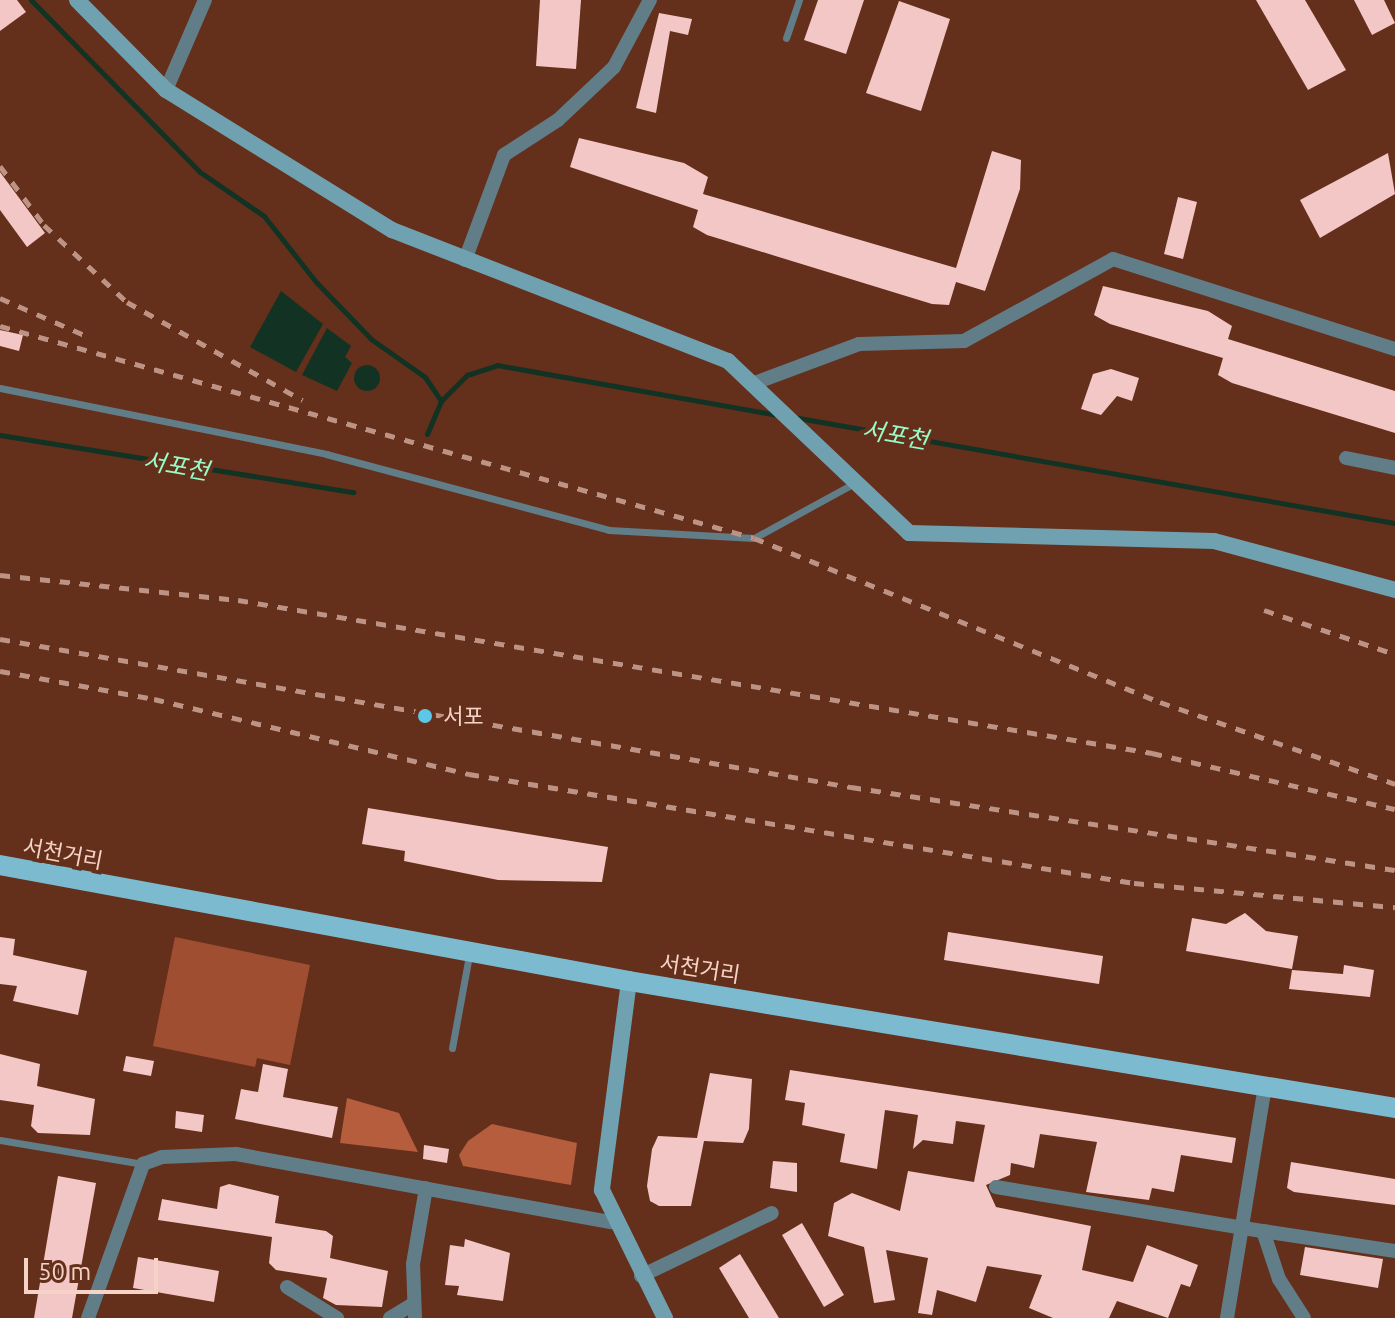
<!DOCTYPE html>
<html>
<head>
<meta charset="utf-8">
<style>
	body { margin:0 }
	#map { position:relative; width:1395px; height:1318px; overflow:hidden; background:#642f1b; font-family:Ubuntu,"Noto Sans KR",sans-serif }
	div>[style] { position:absolute }
	.green>* { inset:0; background:#a04e31 }
	.forest>* { inset:0; background:#b55d3d }
	.water>* { inset:0; background:#123323 }
	.round { border-radius:50% }
	.stream>* { height:5px; margin:-2.5px; padding:0 2.5px; transform-origin:2.5px; border-radius:2.5px; background:#123323 }
	.building>* { inset:0; background:#f2c7c6 }
	.lane>* { height:7px; margin:-3.5px; padding:0 3.5px; transform-origin:3.5px; border-radius:3.5px; background:#617e88 }
	.street>* { height:14px; margin:-7px; padding:0 7px; transform-origin:7px; border-radius:7px; background:#617e88 }
	.secondary>* { height:16px; margin:-8px; padding:0 8px; transform-origin:8px; border-radius:8px; background:#70a1b0 }
	.primary>* { height:20px; margin:-10px; padding:0 10px; transform-origin:10px; border-radius:10px; background:#7cbbcf }
	.rail>* { height:5px; margin-top:-2.5px; transform-origin:0; background:repeating-linear-gradient(90deg,#bc9384 0 10px,transparent 0 20px) }
	.dots>* { width:22px; height:22px; translate:-50% -50%; box-sizing:border-box; border:4px solid #642f1b; border-radius:50% }
	span { translate:-50% -50%; white-space:nowrap; text-align:center; line-height:1.15; -webkit-text-stroke:8px #642f1b; paint-order:stroke }
	.poi-label { font-size:22px; color:#f5d3c7 }
	.left { translate:0 -50%; text-align:left }
	.street-label { font-size:22px; color:#f5d3c7 }
	.water-label { font-size:24px; color:#96fdc8; font-style:italic }
	.scale { position:absolute; left:24px; top:1258px; width:134px; height:36px; box-sizing:border-box; border:4px solid #f5d3c7; border-top:0; padding-left:10px; font-size:24px; line-height:28px; white-space:nowrap; color:#f5d3c7; -webkit-text-stroke:6px #642f1b; paint-order:stroke }
</style>
</head>
<body>
<div id="map">
	<div class="green">
		<i style="clip-path:polygon(175px 937px,310px 965px,290px 1065px,257px 1058px,255px 1067px,153px 1046px)"></i>
	</div>
	<div class="forest">
		<i style="clip-path:polygon(347px 1098px,399px 1113px,418px 1152px,340px 1143px)"></i>
		<i style="clip-path:polygon(492px 1124px,577px 1143px,571px 1185px,463px 1166px,459px 1155px,468px 1141px)"></i>
	</div>
	<div class="water">
		<i style="clip-path:polygon(281px 291px,323px 324px,296px 372px,250px 347px)"></i>
		<i style="clip-path:polygon(327px 328px,351px 346px,345px 357px,352px 363px,337px 391px,302px 375px)"></i>
		<i class="round" style="left:354px;top:365px;width:26px;height:26px"></i>
	</div>
	<div class="stream">
		<i style="left:31px;top:0;width:241px;rotate:45.5deg"></i>
		<i style="left:200px;top:172px;width:78px;rotate:34.5deg"></i>
		<i style="left:264px;top:216px;width:85px;rotate:51.7deg"></i>
		<i style="left:317px;top:283px;width:78px;rotate:46deg"></i>
		<i style="left:371px;top:339px;width:66px;rotate:35.1deg"></i>
		<i style="left:425px;top:377px;width:29px;rotate:56deg"></i>
		<i style="left:793px;top:417px;width:611px;rotate:9.99deg"></i>
		<i style="left:427px;top:434px;width:36px;rotate:-67deg"></i>
		<i style="left:441px;top:401px;width:37px;rotate:-45deg"></i>
		<i style="left:467px;top:375px;width:32px;rotate:-18deg"></i>
		<i style="left:497px;top:365px;width:286px;rotate:10.1deg"></i>
		<i style="left:0;top:435px;width:358px;rotate:9.2deg"></i>
	</div>
	<div class="building">
		<i style="clip-path:polygon(0 0,17px 0,26px 12px,0 31px)"></i>
		<i style="clip-path:polygon(540px 0,581px 0,576px 69px,536px 66px)"></i>
		<i style="clip-path:polygon(818px 0,864px 0,846px 54px,804px 40px)"></i>
		<i style="clip-path:polygon(1256px 0,1305px 0,1346px 70px,1308px 90px)"></i>
		<i style="clip-path:polygon(1354px 0,1384px 0,1395px 23px,1372px 35px)"></i>
		<i style="clip-path:polygon(899px 1px,950px 19px,921px 111px,866px 93px)"></i>
		<i style="clip-path:polygon(659px 13px,692px 19px,688px 35px,670px 31px,656px 113px,636px 108px)"></i>
		<i style="clip-path:polygon(579px 138px,684px 163px,708px 177px,703px 194px,956px 268px,992px 151px,1021px 160px,1020px 189px,985px 291px,956px 282px,949px 305px,932px 304px,707px 235px,693px 227px,698px 210px,570px 167px)"></i>
		<i style="clip-path:polygon(1388px 153px,1395px 194px,1320px 238px,1300px 200px)"></i>
		<i style="clip-path:polygon(0 172px,45px 233px,27px 247px,0 210px)"></i>
		<i style="clip-path:polygon(1178px 197px,1197px 202px,1183px 259px,1164px 254px)"></i>
		<i style="clip-path:polygon(1103px 286px,1208px 311px,1232px 326px,1228px 339px,1395px 391px,1395px 433px,1232px 383px,1218px 375px,1223px 358px,1110px 324px,1094px 315px)"></i>
		<i style="clip-path:polygon(0 330px,23px 335px,19px 351px,0 346px)"></i>
		<i style="clip-path:polygon(1111px 369px,1139px 378px,1132px 401px,1117px 396px,1101px 415px,1081px 409px,1093px 374px)"></i>
		<i style="clip-path:polygon(368px 808px,608px 847px,602px 882px,498px 880px,404px 861px,405px 851px,362px 844px)"></i>
		<i style="clip-path:polygon(1245px 913px,1266px 931px,1298px 936px,1292px 969px,1186px 951px,1192px 918px,1226px 924px)"></i>
		<i style="clip-path:polygon(948px 932px,1103px 956px,1099px 984px,944px 960px)"></i>
		<i style="clip-path:polygon(0 937px,15px 939px,13px 955px,87px 971px,78px 1015px,13px 1001px,17px 986px,0 984px)"></i>
		<i style="clip-path:polygon(1344px 965px,1374px 970px,1370px 997px,1289px 989px,1292px 970px,1343px 974px)"></i>
		<i style="clip-path:polygon(0 1054px,40px 1064px,37px 1086px,95px 1099px,90px 1135px,38px 1133px,31px 1126px,34px 1105px,0 1100px)"></i>
		<i style="clip-path:polygon(126px 1056px,154px 1061px,151px 1076px,123px 1071px)"></i>
		<i style="clip-path:polygon(263px 1064px,288px 1069px,283px 1097px,338px 1107px,332px 1138px,235px 1119px,241px 1089px,258px 1092px)"></i>
		<i style="clip-path:polygon(790px 1070px,1236px 1138px,1232px 1163px,1181px 1155px,1174px 1192px,1152px 1188px,1149px 1200px,1086px 1192px,1097px 1142px,1040px 1134px,1034px 1168px,1011px 1163px,1010px 1175px,986px 1185px,996px 1207px,1091px 1226px,1082px 1270px,1133px 1282px,1147px 1245px,1198px 1265px,1190px 1287px,1181px 1284px,1168px 1318px,1117px 1301px,1109px 1318px,1053px 1318px,1029px 1308px,1042px 1275px,987px 1266px,976px 1302px,937px 1290px,932px 1315px,918px 1313px,928px 1258px,886px 1250px,895px 1300px,874px 1303px,864px 1247px,828px 1236px,834px 1203px,852px 1193px,900px 1211px,908px 1171px,974px 1182px,985px 1125px,956px 1121px,953px 1144px,923px 1140px,913px 1149px,918px 1115px,885px 1110px,877px 1169px,840px 1162px,845px 1134px,802px 1125px,805px 1103px,785px 1100px)"></i>
		<i style="clip-path:polygon(710px 1073px,752px 1079px,749px 1129px,743px 1143px,704px 1141px,691px 1206px,659px 1206px,650px 1201px,647px 1186px,652px 1149px,658px 1136px,697px 1138px)"></i>
		<i style="clip-path:polygon(176px 1111px,204px 1115px,202px 1132px,175px 1128px)"></i>
		<i style="clip-path:polygon(424px 1145px,449px 1149px,447px 1163px,423px 1159px)"></i>
		<i style="clip-path:polygon(773px 1161px,797px 1163px,797px 1192px,770px 1188px)"></i>
		<i style="clip-path:polygon(1291px 1162px,1395px 1179px,1395px 1205px,1294px 1192px,1287px 1188px)"></i>
		<i style="clip-path:polygon(58px 1176px,96px 1183px,72px 1318px,34px 1318px)"></i>
		<i style="clip-path:polygon(229px 1184px,279px 1196px,275px 1223px,326px 1231px,333px 1236px,330px 1258px,388px 1271px,382px 1307px,336px 1305px,323px 1298px,327px 1278px,276px 1270px,269px 1263px,272px 1237px,158px 1220px,162px 1199px,217px 1209px,220px 1187px)"></i>
		<i style="clip-path:polygon(802px 1223px,844px 1295px,824px 1307px,782px 1235px)"></i>
		<i style="clip-path:polygon(465px 1239px,510px 1253px,503px 1301px,457px 1295px,459px 1286px,445px 1285px,450px 1245px,464px 1247px)"></i>
		<i style="clip-path:polygon(1305px 1247px,1383px 1259px,1378px 1288px,1300px 1275px)"></i>
		<i style="clip-path:polygon(740px 1254px,779px 1318px,749px 1318px,719px 1268px)"></i>
		<i style="clip-path:polygon(138px 1257px,219px 1271px,214px 1302px,133px 1288px)"></i>
	</div>
	<div class="lane">
		<i style="left:786px;top:38px;width:40px;rotate:-71.1deg"></i>
		<i style="left:0;top:388px;width:333px;rotate:11.4deg"></i>
		<i style="left:326px;top:454px;width:293px;rotate:15deg"></i>
		<i style="left:609px;top:530px;width:145px;rotate:3.2deg"></i>
		<i style="left:754px;top:538px;width:111px;rotate:-28.7deg"></i>
		<i style="left:452px;top:1048px;width:95px;rotate:-79.6deg"></i>
		<i style="left:0;top:1140px;width:145px;rotate:9.5deg"></i>
	</div>
	<div class="street">
		<i style="left:166px;top:90px;width:98px;rotate:-66.6deg"></i>
		<i style="left:465px;top:260px;width:112px;rotate:-69.6deg"></i>
		<i style="left:504px;top:155px;width:64px;rotate:-32.9deg"></i>
		<i style="left:558px;top:120px;width:77px;rotate:-43.4deg"></i>
		<i style="left:614px;top:67px;width:76px;rotate:-61.8deg"></i>
		<i style="left:752px;top:384px;width:114px;rotate:-20.5deg"></i>
		<i style="left:859px;top:344px;width:105px;rotate:-1.6deg"></i>
		<i style="left:964px;top:341px;width:170px;rotate:-28.8deg"></i>
		<i style="left:1113px;top:259px;width:296px;rotate:17.7deg"></i>
		<i style="left:1346px;top:458px;width:50px;rotate:11.5deg"></i>
		<i style="left:996px;top:1187px;width:271px;rotate:9.4deg"></i>
		<i style="left:1263px;top:1231px;width:51px;rotate:71.6deg"></i>
		<i style="left:1279px;top:1279px;width:46px;rotate:57.3deg"></i>
		<i style="left:1263px;top:1231px;width:134px;rotate:8.6deg"></i>
		<i style="left:641px;top:1276px;width:145px;rotate:-25.7deg"></i>
		<i style="left:287px;top:1287px;width:59px;rotate:31.8deg"></i>
		<i style="left:88px;top:1318px;width:164px;rotate:-70.3deg"></i>
		<i style="left:143px;top:1164px;width:20px;rotate:-20deg"></i>
		<i style="left:162px;top:1157px;width:74px;rotate:-2.3deg"></i>
		<i style="left:236px;top:1154px;width:382px;rotate:10.3deg"></i>
		<i style="left:390px;top:1318px;width:27px;rotate:-31deg"></i>
		<i style="left:415px;top:1318px;width:54px;rotate:-92.1deg"></i>
		<i style="left:413px;top:1264px;width:77px;rotate:-80.3deg"></i>
		<i style="left:1227px;top:1318px;width:235px;rotate:-80.7deg"></i>
	</div>
	<div class="secondary">
		<i style="left:77px;top:0;width:127px;rotate:45.3deg"></i>
		<i style="left:166px;top:90px;width:266px;rotate:31.8deg"></i>
		<i style="left:392px;top:230px;width:361px;rotate:21.3deg"></i>
		<i style="left:728px;top:361px;width:250px;rotate:43.5deg"></i>
		<i style="left:909px;top:533px;width:305px;rotate:1.5deg"></i>
		<i style="left:1214px;top:541px;width:188px;rotate:15.1deg"></i>
		<i style="left:629px;top:981px;width:211px;rotate:97.4deg"></i>
		<i style="left:602px;top:1190px;width:143px;rotate:63.8deg"></i>
	</div>
	<div class="primary">
		<i style="left:0;top:865px;width:640px;rotate:10.45deg"></i>
		<i style="left:629px;top:981px;width:776px;rotate:9.41deg"></i>
	</div>
	<div class="rail">
		<i style="left:0;top:166px;width:74px;rotate:53.3deg"></i>
		<i style="left:44px;top:225px;width:113px;rotate:42.9deg"></i>
		<i style="left:127px;top:302px;width:201px;rotate:29.2deg"></i>
		<i style="left:0;top:298px;width:99px;rotate:23.7deg"></i>
		<i style="left:0;top:326px;width:783px;rotate:15.7deg"></i>
		<i style="left:754px;top:538px;width:438px;rotate:22deg"></i>
		<i style="left:1160px;top:702px;width:249px;rotate:19.2deg"></i>
		<i style="left:0;top:575px;width:239px;rotate:6deg"></i>
		<i style="left:238px;top:600px;width:927px;rotate:9.5deg"></i>
		<i style="left:1152px;top:753px;width:249px;rotate:13deg"></i>
		<i style="left:1264px;top:610px;width:138px;rotate:18.6deg"></i>
		<i style="left:0;top:639px;width:864px;rotate:9.87deg"></i>
		<i style="left:851px;top:787px;width:550px;rotate:8.67deg"></i>
		<i style="left:0;top:671px;width:157px;rotate:10.3deg"></i>
		<i style="left:154px;top:699px;width:324px;rotate:13.4deg"></i>
		<i style="left:469px;top:774px;width:674px;rotate:9.31deg"></i>
		<i style="left:1134px;top:883px;width:262px;rotate:5.3deg"></i>
	</div>
	<div class="dots">
		<i style="left:425px;top:716px;background:#5cc7e7"></i>
	</div>
	<div class="poi-label">
		<span class="left" style="left:443px;top:716px">서포</span>
	</div>
	<div class="street-label">
		<span style="left:63px;top:853px;rotate:11deg">서천거리</span>
		<span style="left:700px;top:968px;rotate:9deg">서천거리</span>
	</div>
	<div class="water-label">
		<span style="left:895px;top:435px;rotate:10deg">서포천</span>
		<span style="left:176px;top:466px;rotate:10deg">서포천</span>
	</div>
	<div class="scale">50 m</div>
</div>
</body>
</html>
